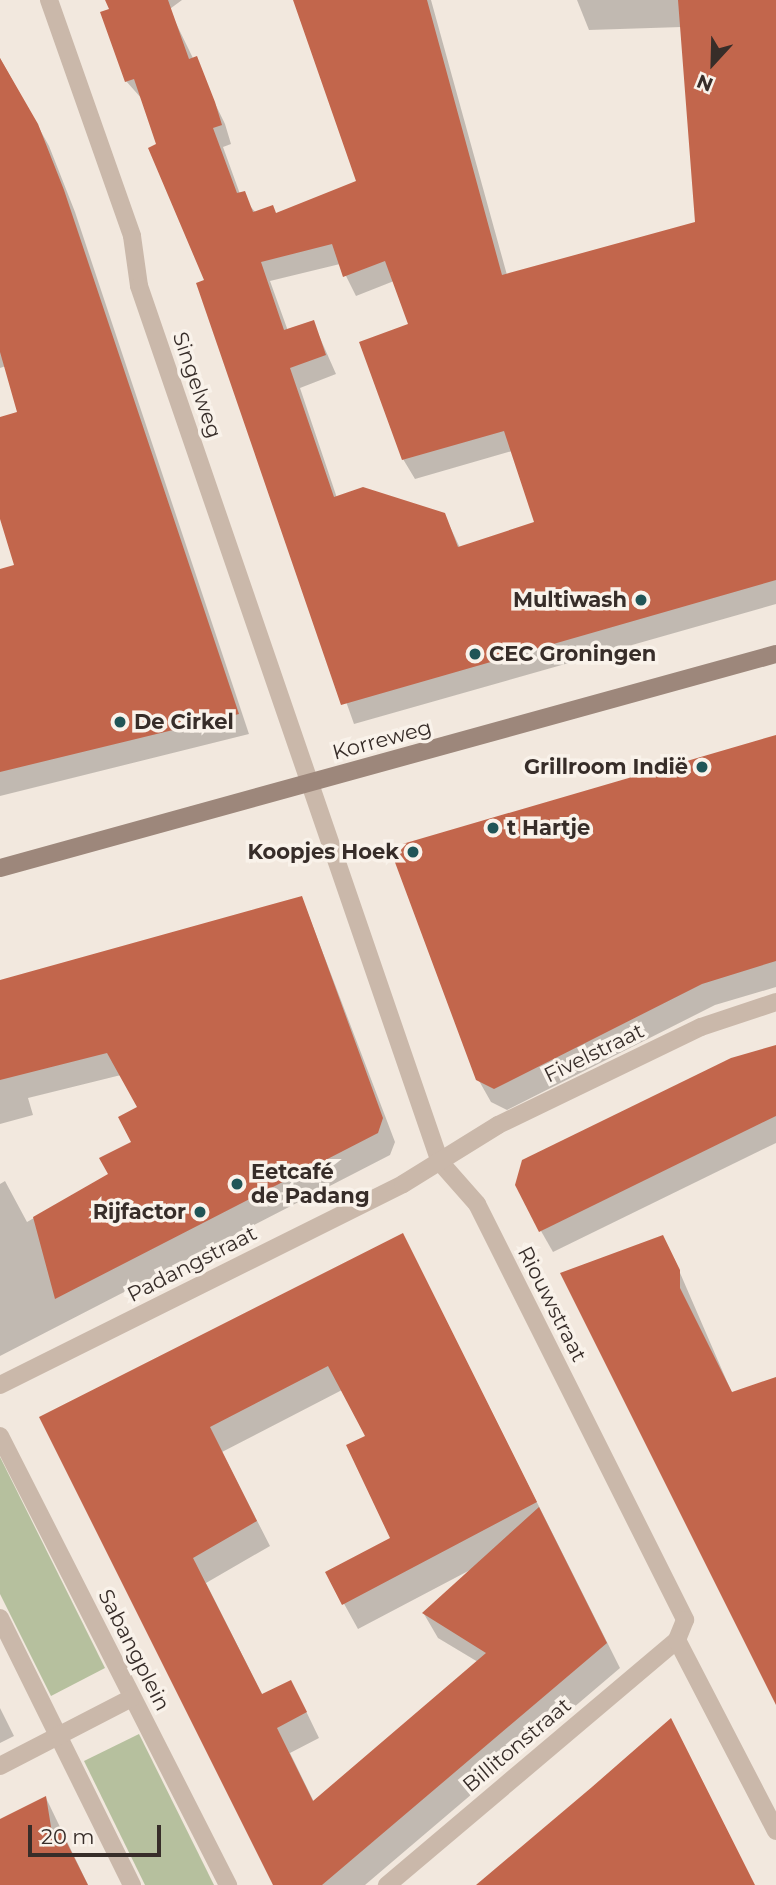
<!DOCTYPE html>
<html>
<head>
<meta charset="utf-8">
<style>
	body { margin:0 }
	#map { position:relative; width:776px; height:1885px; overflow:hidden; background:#f2e8de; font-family:Montserrat,sans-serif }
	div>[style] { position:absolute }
	.green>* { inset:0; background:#b6c09e }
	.shadow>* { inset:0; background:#0003 }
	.building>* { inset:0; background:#c2664c }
	.street>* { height:18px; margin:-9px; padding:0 9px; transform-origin:9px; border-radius:9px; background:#cab8aa }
	.secondary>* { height:18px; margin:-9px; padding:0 9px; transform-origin:9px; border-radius:9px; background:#9d877b }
	.dots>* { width:19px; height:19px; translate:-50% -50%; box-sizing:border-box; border:4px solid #f9f2ea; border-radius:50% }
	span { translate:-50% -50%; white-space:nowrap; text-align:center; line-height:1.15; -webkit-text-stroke:7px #f9f2ea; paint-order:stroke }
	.street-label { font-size:21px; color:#372d29 }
	.poi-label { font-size:21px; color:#372d29; font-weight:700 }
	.right { translate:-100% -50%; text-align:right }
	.left { translate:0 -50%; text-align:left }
	.north { position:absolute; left:678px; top:28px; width:70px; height:70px; -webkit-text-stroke:5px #f9f2ea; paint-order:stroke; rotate:202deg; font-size:19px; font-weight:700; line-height:28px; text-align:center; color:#372d29 }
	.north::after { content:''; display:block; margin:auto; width:24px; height:32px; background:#372d29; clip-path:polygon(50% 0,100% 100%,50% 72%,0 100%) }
	.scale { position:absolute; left:28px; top:1825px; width:133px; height:32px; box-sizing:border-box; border:4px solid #372d29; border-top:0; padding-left:9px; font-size:21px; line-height:24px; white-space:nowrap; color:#372d29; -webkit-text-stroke:5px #f9f2ea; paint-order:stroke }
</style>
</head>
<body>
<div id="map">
	<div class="green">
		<i style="clip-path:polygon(0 1457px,105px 1668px,51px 1696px,0 1594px)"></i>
		<i style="clip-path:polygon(139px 1734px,214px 1885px,145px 1885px,84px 1761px)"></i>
	</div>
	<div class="shadow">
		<i style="clip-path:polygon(evenodd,106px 0,182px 0,159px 17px,172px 15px,225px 124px,231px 144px,223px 147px,240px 194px,256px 213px,276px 214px,358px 182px,294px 0,431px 0,507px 275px,696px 223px,682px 27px,589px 30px,577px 0,776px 0,776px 604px,354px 724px,198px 284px,206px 281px,142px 99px,126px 81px,121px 29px,106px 0,340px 264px,356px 296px,394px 281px,410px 325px,403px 459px,415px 479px,512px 451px,536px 523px,460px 548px,444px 514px,337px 498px,300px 388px,336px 374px,313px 322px,288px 331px,270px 281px,340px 264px)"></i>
		<i style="clip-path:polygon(0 58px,49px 146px,75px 212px,249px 734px,0 796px,0 571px,16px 566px,0 511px,0 419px,19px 413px,6px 366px,0 368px)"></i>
		<i style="clip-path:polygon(776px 736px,776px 987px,715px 1005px,507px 1110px,491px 1102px,478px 1079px)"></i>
		<i style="clip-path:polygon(302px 898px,395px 1142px,390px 1155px,0 1356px,0 1184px,5px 1181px,27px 1222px,110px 1174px,134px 1143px,139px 1108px,121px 1075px,28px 1098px,33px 1115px,0 1124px,0 981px)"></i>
		<i style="clip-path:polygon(776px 1046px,776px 1143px,553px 1252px,541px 1231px)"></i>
		<i style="clip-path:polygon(evenodd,403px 1235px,620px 1668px,365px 1885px,274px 1885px,41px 1418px,403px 1235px,342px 1390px,367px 1437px,392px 1539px,327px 1573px,358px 1629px,472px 1569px,424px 1614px,438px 1638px,478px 1662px,314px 1802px,290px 1753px,319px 1738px,304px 1707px,263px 1696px,206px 1583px,270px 1546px,222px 1452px,342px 1390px)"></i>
		<i style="clip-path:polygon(674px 1259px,732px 1393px,776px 1396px,776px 1700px,563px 1274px)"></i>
		<i style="clip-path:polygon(0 1708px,14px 1736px,0 1743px)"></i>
		<i style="clip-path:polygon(46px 1798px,88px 1885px,0 1885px,0 1821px)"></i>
	</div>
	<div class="building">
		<i style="clip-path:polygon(evenodd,105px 0,168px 0,189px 59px,197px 56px,215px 102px,222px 125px,213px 128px,237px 193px,245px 191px,253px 212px,273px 205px,276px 213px,356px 181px,293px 0,427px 0,502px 275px,695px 222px,678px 0,776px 0,776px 580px,341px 705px,196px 283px,204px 280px,148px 148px,156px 144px,134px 79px,125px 82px,100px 12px,109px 9px,105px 0,332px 244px,343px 277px,385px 261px,408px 324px,359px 342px,402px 460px,504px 431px,534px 522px,458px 547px,445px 513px,363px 487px,334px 497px,290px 368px,326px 355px,314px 320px,284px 330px,261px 262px,332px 244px)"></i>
		<i style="clip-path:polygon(0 58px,38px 124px,64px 190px,239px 714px,0 772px,0 569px,14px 565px,0 519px,0 417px,17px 412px,0 352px)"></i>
		<i style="clip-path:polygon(776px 735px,776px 961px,702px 984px,494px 1089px,476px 1080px,393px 857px,402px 853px,399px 845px)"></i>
		<i style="clip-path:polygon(302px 896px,383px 1118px,378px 1133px,55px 1299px,33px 1217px,108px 1174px,99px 1158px,131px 1142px,118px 1117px,137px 1107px,107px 1053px,0 1080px,0 980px)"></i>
		<i style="clip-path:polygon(776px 1045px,776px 1116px,539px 1232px,515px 1185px,522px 1160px,731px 1058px)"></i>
		<i style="clip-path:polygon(403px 1233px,537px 1502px,342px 1605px,325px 1572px,390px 1538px,346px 1445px,365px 1436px,328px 1366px,210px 1427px,257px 1521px,193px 1558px,262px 1694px,291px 1680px,307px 1712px,277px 1728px,313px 1801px,486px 1653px,422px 1613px,539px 1507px,607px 1643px,322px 1885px,273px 1885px,39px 1417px)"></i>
		<i style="clip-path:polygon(663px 1235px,680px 1270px,680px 1288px,732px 1392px,776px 1377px,776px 1705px,560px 1273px)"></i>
		<i style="clip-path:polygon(671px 1718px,755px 1885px,476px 1885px,592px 1787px)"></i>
		<i style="clip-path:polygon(46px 1796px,52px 1833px,60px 1829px,88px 1885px,0 1885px,0 1819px)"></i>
	</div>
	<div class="street">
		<i style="left:49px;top:0;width:250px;rotate:70.6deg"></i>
		<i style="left:132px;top:236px;width:50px;rotate:82deg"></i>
		<i style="left:139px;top:286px;width:926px;rotate:71.04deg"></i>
		<i style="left:440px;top:1162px;width:56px;rotate:48.6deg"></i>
		<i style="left:477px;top:1204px;width:465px;rotate:63.4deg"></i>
		<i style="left:685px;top:1620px;width:22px;rotate:112deg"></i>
		<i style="left:677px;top:1640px;width:380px;rotate:139.8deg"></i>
		<i style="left:0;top:1385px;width:450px;rotate:-26.5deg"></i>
		<i style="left:403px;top:1184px;width:112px;rotate:-31.8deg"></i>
		<i style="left:498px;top:1125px;width:225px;rotate:-25.8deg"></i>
		<i style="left:701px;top:1027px;width:79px;rotate:-18.4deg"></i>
		<i style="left:0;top:1436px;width:504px;rotate:63.08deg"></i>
		<i style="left:0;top:1618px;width:298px;rotate:63.7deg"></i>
		<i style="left:677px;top:1640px;width:215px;rotate:62.6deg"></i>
		<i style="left:0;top:1766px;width:148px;rotate:-27.3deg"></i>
	</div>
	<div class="secondary">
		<i style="left:0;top:868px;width:805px;rotate:-15.42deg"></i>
	</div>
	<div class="dots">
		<i style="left:641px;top:600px;background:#205557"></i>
		<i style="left:475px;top:654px;background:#205557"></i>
		<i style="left:120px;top:722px;background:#205557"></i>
		<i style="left:702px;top:767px;background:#205557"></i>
		<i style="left:493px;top:828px;background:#205557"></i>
		<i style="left:413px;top:852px;background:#205557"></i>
		<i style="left:237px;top:1184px;background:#205557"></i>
		<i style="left:200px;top:1212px;background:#205557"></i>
	</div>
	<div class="street-label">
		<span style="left:197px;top:385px;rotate:71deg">Singelweg</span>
		<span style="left:382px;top:740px;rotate:-15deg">Korreweg</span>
		<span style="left:594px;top:1053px;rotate:-26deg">Fivelstraat</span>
		<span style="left:192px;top:1264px;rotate:-27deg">Padangstraat</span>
		<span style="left:552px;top:1304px;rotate:63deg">Riouwstraat</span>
		<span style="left:134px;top:1650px;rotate:63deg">Sabangplein</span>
		<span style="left:517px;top:1745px;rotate:-40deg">Billitonstraat</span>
	</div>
	<div class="poi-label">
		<span class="right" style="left:627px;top:600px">Multiwash</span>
		<span class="left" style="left:489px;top:654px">CEC Groningen</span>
		<span class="left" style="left:134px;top:722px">De Cirkel</span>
		<span class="right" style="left:688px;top:767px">Grillroom Indië</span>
		<span class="left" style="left:507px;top:828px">t Hartje</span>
		<span class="right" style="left:399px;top:852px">Koopjes Hoek</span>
		<span class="left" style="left:251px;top:1184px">Eetcafé<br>de Padang</span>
		<span class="right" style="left:186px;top:1212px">Rijfactor</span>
	</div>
	<div class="north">N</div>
	<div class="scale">20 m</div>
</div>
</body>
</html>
